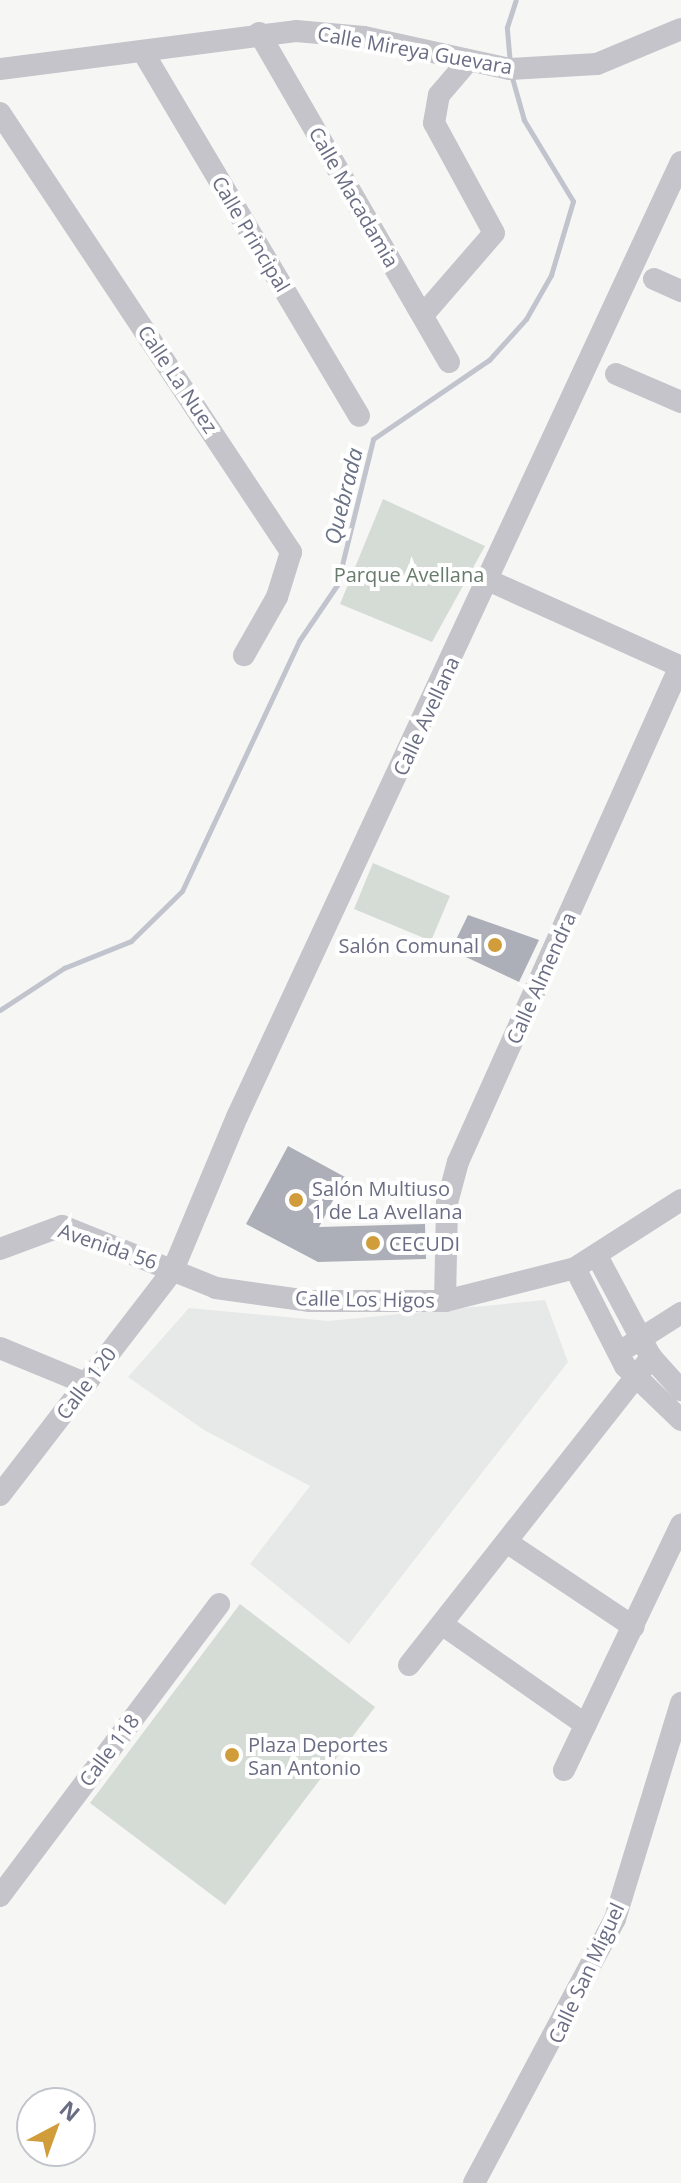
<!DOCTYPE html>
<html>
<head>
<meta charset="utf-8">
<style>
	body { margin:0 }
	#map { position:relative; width:681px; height:2183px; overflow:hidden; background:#f6f7f5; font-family:"Open Sans",sans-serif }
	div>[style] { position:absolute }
	.built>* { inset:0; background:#e7e8e8 }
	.green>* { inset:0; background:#d5dcd5 }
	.stream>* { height:5px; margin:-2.5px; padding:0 2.5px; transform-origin:2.5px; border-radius:2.5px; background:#c1c4cd }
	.building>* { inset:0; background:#adafb8 }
	.minor>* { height:22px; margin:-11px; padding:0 11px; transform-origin:11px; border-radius:11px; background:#c4c4ca }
	.dots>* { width:22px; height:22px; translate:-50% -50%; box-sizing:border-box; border:4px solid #fff; border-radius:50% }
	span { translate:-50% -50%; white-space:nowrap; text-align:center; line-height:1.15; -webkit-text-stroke:8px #fff; paint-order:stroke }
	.street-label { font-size:20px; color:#6a6d83 }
	.park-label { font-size:20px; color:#687b6c }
	.poi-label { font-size:20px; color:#6a6d83 }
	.right { translate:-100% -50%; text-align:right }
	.left { translate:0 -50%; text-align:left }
	.water-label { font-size:22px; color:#6a7385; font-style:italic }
	.north { position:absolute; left:16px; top:2087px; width:80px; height:80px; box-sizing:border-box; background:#fff; border:2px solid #c3c5cd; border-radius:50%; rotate:41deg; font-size:22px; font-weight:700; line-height:32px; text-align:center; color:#6a6d83 }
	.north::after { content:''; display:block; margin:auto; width:28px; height:36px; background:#d19d3b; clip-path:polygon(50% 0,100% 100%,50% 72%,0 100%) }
</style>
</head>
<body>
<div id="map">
	<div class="built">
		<i style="clip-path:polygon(545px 1300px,568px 1362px,349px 1644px,250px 1564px,310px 1486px,204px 1430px,128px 1377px,189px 1308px,328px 1321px)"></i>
	</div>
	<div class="green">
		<i style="clip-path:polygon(383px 499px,485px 546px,432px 642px,340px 604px)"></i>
		<i style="clip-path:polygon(373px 863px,450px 896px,431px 941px,354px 909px)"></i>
		<i style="clip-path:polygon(240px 1604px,375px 1707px,225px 1905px,90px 1803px)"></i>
	</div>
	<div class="stream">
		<i style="left:510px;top:64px;width:37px;rotate:-95deg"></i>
		<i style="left:507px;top:27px;width:28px;rotate:-72deg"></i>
		<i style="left:0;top:1010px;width:77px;rotate:-33.3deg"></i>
		<i style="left:64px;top:968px;width:72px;rotate:-21.9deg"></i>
		<i style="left:131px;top:941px;width:71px;rotate:-44.4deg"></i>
		<i style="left:182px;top:891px;width:276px;rotate:-64.9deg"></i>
		<i style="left:299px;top:641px;width:68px;rotate:-55.8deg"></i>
		<i style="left:337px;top:585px;width:150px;rotate:-76.1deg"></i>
		<i style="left:373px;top:439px;width:140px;rotate:-34.3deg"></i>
		<i style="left:489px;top:360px;width:55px;rotate:-47.9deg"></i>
		<i style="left:526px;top:319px;width:51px;rotate:-60.4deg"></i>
		<i style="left:551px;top:275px;width:77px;rotate:-73.4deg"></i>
		<i style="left:573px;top:201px;width:95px;rotate:-121.2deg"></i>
		<i style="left:524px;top:120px;width:48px;rotate:-105.8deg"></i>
	</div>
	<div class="building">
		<i style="clip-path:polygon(468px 915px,539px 940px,519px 982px,451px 950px)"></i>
		<i style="clip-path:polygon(288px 1146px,345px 1177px,319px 1227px,425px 1224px,426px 1259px,318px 1262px,246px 1224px)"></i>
	</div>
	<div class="minor">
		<i style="left:259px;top:33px;width:380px;rotate:60deg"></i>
		<i style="left:143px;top:52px;width:423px;rotate:59.3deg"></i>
		<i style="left:0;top:69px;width:298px;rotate:-7.3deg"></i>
		<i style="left:296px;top:31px;width:68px;rotate:5deg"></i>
		<i style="left:364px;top:37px;width:149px;rotate:12.4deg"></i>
		<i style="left:510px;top:69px;width:87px;rotate:-3.3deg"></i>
		<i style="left:597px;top:64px;width:91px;rotate:-22.6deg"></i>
		<i style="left:0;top:113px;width:527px;rotate:56.46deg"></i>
		<i style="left:291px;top:552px;width:47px;rotate:107.3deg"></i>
		<i style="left:277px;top:597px;width:67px;rotate:119.6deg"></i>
		<i style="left:654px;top:279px;width:30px;rotate:24deg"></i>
		<i style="left:423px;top:315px;width:108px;rotate:-49.1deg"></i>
		<i style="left:494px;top:233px;width:125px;rotate:-118.6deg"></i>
		<i style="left:434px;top:123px;width:28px;rotate:-80deg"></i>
		<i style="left:439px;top:95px;width:45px;rotate:-49.5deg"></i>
		<i style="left:616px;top:374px;width:71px;rotate:23.3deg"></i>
		<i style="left:490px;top:581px;width:209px;rotate:24.2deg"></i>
		<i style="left:0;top:1249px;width:66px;rotate:-20.4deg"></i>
		<i style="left:62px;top:1226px;width:166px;rotate:21.9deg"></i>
		<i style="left:216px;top:1288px;width:95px;rotate:7.9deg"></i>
		<i style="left:310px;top:1301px;width:135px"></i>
		<i style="left:445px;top:1301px;width:134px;rotate:-14.2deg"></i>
		<i style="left:575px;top:1268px;width:126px;rotate:-32.7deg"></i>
		<i style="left:597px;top:1256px;width:115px;rotate:61.9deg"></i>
		<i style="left:651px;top:1357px;width:45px;rotate:47.7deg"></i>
		<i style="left:575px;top:1268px;width:110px;rotate:63deg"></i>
		<i style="left:625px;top:1366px;width:78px;rotate:44deg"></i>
		<i style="left:445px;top:1301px;width:98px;rotate:-88.8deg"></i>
		<i style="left:447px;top:1203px;width:42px;rotate:-75deg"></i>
		<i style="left:458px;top:1162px;width:543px;rotate:-65.89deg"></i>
		<i style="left:629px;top:1346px;width:62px;rotate:-32.4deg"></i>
		<i style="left:0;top:1348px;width:92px;rotate:22.4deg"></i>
		<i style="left:0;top:1495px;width:284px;rotate:-52.4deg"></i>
		<i style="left:173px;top:1270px;width:166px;rotate:-67.3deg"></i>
		<i style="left:237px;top:1117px;width:1053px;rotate:-65.07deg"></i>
		<i style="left:508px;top:1543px;width:151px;rotate:33.7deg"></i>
		<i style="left:443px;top:1625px;width:174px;rotate:35deg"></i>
		<i style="left:409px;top:1665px;width:392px;rotate:-51.8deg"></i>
		<i style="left:564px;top:1770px;width:272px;rotate:-64.5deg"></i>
		<i style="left:0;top:1896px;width:365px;rotate:-53.1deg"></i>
		<i style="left:474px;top:2183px;width:299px;rotate:-61.9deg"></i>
		<i style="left:615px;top:1919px;width:226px;rotate:-73deg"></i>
	</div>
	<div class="dots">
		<i style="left:495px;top:945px;background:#d19d3b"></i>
		<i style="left:296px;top:1200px;background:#d19d3b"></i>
		<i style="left:373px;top:1243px;background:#d19d3b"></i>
		<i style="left:232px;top:1755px;background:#d19d3b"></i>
	</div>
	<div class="street-label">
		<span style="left:415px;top:50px;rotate:10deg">Calle Mireya Guevara</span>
		<span style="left:354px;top:197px;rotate:60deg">Calle Macadamia</span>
		<span style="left:251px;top:234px;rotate:59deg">Calle Principal</span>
		<span style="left:178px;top:379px;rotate:56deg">Calle La Nuez</span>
		<span style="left:426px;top:716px;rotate:-65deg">Calle Avellana</span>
		<span style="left:541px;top:978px;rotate:-66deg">Calle Almendra</span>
		<span style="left:108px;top:1246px;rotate:19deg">Avenida 56</span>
		<span style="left:365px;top:1299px;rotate:1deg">Calle Los Higos</span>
		<span style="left:86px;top:1383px;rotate:-53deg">Calle 120</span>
		<span style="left:109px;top:1750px;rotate:-53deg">Calle 118</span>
		<span style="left:586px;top:1973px;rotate:-65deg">Calle San Miguel</span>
	</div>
	<div class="park-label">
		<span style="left:409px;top:574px">Parque Avellana</span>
	</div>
	<div class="poi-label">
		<span class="right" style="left:479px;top:945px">Salón Comunal</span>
		<span class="left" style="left:312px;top:1200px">Salón Multiuso<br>1 de La Avellana</span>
		<span class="left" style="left:389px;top:1243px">CECUDI</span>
		<span class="left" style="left:248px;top:1756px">Plaza Deportes<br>San Antonio</span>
	</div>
	<div class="water-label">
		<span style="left:343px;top:496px;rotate:-76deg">Quebrada</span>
	</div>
	<div class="north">N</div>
</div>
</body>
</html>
